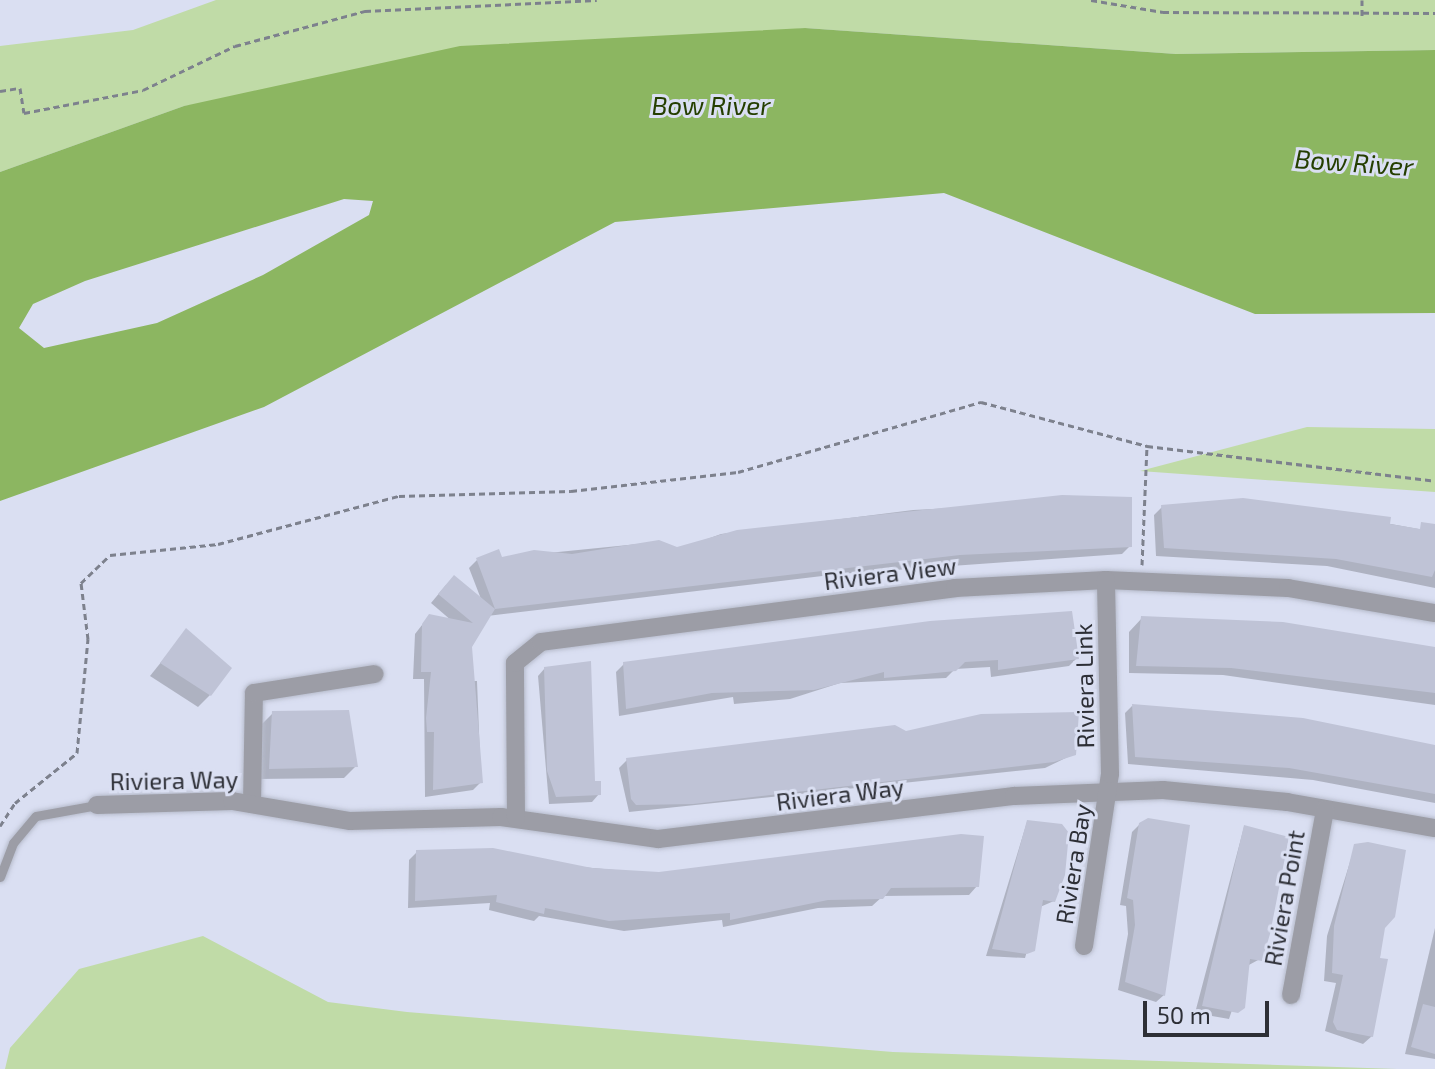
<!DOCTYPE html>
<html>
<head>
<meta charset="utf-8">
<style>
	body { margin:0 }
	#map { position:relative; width:1435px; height:1069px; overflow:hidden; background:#dadff2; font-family:"Exo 2",sans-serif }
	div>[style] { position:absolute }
	.green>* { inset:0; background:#c0dba7 }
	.water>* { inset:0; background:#8cb661 }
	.shadow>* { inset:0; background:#0003 }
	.building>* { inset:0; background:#bfc3d6 }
	.path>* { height:3px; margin-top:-1.5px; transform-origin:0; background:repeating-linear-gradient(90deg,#7d818d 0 6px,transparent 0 10px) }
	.roads { filter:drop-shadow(0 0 2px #b7bccc) drop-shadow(0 0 2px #b7bccc) }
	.service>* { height:9px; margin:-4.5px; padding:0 4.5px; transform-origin:4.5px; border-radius:4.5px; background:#9c9da6 }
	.minor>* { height:18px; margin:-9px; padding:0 9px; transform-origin:9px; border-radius:9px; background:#9c9da6 }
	span { translate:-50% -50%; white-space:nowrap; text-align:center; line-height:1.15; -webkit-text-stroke:6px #dadff2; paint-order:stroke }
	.street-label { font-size:24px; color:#2d2f36 }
	.water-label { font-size:26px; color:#253f00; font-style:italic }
	.scale { position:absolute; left:1143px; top:1001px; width:126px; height:36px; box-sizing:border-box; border:4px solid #2d2f36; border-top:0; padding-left:10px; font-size:24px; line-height:28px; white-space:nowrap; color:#2d2f36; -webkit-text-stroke:6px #dadff2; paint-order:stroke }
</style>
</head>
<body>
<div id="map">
	<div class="green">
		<i style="clip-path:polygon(216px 0,1435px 0,1435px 50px,1176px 54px,805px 28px,184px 106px,0 172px,0 46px,133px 30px)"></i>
		<i style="clip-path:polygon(1307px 427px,1435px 429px,1435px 492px,1140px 471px)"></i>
		<i style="clip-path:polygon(203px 936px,328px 1002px,407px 1012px,893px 1052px,1397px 1069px,5px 1069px,10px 1048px,79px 969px)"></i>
	</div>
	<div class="water">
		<i style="clip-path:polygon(evenodd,805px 28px,1176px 54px,1435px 50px,1435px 313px,1255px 314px,944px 193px,615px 222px,264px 407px,0 501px,0 172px,184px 106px,460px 46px,805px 28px,344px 199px,373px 201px,369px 215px,263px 275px,157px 323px,44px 348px,19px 328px,33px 304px,85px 281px,344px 199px)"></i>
	</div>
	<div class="shadow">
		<i style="clip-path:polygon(1130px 499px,1130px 546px,1122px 554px,839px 574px,487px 616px,472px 634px,469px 681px,477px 681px,481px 782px,473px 790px,425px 797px,424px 679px,413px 679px,415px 634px,429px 616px,452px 621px,431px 603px,446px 585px,481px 599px,469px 568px,477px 560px,658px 542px,677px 550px,721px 534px,913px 510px)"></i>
		<i style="clip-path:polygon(1270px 502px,1435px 532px,1435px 588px,1327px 566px,1156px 556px,1154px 515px,1162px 507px)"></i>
		<i style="clip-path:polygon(1071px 614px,1077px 658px,1069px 666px,991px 677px,990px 667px,955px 669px,946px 678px,840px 683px,790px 699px,734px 704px,733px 697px,619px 716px,616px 672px,624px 664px)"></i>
		<i style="clip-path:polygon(1142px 618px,1309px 627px,1435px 649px,1435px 705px,1223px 675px,1129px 673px,1129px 632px)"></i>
		<i style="clip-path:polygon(186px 631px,210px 695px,198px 707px,150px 676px)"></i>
		<i style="clip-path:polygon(545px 668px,599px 794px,592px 802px,549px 804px,538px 676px)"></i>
		<i style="clip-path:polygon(1132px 706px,1435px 747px,1435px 803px,1313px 780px,1128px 764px,1125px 713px)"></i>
		<i style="clip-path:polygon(273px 713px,356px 766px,344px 778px,258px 779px,261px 725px)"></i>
		<i style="clip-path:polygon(1074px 754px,1045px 768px,629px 812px,619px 768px,627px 760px)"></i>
		<i style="clip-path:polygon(1027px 822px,1054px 901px,1040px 907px,1025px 958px,986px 956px)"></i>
		<i style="clip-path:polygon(1140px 824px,1164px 995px,1156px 1002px,1118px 990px,1128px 934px,1126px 906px,1120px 905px,1132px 832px)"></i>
		<i style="clip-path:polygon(1244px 827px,1260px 959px,1247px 966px,1229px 1019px,1195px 1013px)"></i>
		<i style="clip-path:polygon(983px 838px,977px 886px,969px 895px,883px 896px,872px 906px,818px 908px,723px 927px,722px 920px,624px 931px,539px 916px,534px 921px,489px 910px,490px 903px,408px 908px,409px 860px,417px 852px,659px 874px)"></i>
		<i style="clip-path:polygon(1355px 846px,1383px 927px,1372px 1036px,1363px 1044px,1325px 1031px,1336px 983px,1324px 981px,1327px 936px)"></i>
		<i style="clip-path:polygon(1435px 928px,1435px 1059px,1405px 1054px)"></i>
	</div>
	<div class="building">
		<i style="clip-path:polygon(1062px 495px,1132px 497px,1132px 547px,960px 555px,495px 609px,472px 647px,483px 783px,433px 790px,434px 732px,427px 732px,426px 718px,431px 672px,421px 672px,422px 624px,429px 614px,473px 623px,438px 594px,454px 575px,495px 609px,476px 558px,499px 549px,502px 557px,534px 550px,572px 554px,659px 540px,677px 547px,737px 530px)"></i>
		<i style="clip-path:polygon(1243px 498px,1391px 517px,1390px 524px,1420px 529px,1421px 522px,1435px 524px,1435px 570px,1432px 577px,1336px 559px,1164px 548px,1161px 505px)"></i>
		<i style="clip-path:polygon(1072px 611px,1079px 659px,998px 670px,998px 660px,965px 662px,956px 671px,884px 678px,884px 672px,814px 690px,712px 693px,626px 709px,623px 662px,930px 621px)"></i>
		<i style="clip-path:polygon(1141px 616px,1283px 622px,1435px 647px,1435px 693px,1231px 668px,1136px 666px)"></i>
		<i style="clip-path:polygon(186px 628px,232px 668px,211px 696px,160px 663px)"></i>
		<i style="clip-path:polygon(591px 661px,595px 781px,601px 781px,601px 795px,556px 797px,547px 771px,544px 667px)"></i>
		<i style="clip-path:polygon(1132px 704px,1303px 718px,1435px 745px,1435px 794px,1289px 768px,1135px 757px)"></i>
		<i style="clip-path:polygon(349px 710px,358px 767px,269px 769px,272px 711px)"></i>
		<i style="clip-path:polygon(1079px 712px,1076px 755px,1054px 762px,693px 804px,636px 805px,631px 799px,626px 758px,895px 725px,906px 731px,981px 714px)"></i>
		<i style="clip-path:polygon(1148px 818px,1190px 825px,1165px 996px,1125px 982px,1135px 925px,1133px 900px,1127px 898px,1139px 823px)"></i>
		<i style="clip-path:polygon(1027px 820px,1062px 824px,1069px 833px,1065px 875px,1055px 902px,1043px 900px,1035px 951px,1027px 954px,992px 949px)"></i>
		<i style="clip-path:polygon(1244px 825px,1289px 837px,1270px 934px,1262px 961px,1250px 959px,1245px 1008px,1238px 1013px,1202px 1006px)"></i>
		<i style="clip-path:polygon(961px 834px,984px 836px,979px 887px,891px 888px,883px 899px,828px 900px,730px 920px,730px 913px,609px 921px,545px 908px,544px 914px,496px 902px,497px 895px,415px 901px,416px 850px,493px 848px,592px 868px,659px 872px)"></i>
		<i style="clip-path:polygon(1368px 842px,1406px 850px,1395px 917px,1385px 928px,1380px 958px,1388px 959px,1373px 1037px,1337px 1030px,1333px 1022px,1343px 975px,1332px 973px,1334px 926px,1354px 844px)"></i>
		<i style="clip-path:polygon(1423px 1004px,1435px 1007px,1435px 1054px,1411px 1047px)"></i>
	</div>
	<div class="path">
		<i style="left:1091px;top:0;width:73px;rotate:9.5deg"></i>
		<i style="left:1163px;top:12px;width:272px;rotate:0.2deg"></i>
		<i style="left:1362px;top:0;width:16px;rotate:90deg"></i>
		<i style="left:0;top:91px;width:20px;rotate:-9deg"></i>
		<i style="left:20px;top:88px;width:25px;rotate:81deg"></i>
		<i style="left:24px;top:113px;width:121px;rotate:-10.9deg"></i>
		<i style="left:143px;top:90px;width:102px;rotate:-25.6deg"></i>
		<i style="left:235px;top:46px;width:135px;rotate:-15.1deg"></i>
		<i style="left:365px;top:11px;width:232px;rotate:-2.7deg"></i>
		<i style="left:1142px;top:565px;width:119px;rotate:-87.6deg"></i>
		<i style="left:0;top:826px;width:27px;rotate:-57deg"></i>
		<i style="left:15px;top:803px;width:80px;rotate:-38.9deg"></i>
		<i style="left:77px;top:753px;width:115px;rotate:-84.5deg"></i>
		<i style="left:88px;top:639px;width:56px;rotate:-97.1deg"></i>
		<i style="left:81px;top:583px;width:40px;rotate:-44deg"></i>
		<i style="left:110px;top:555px;width:109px;rotate:-5.8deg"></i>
		<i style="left:218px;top:544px;width:187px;rotate:-14.9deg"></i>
		<i style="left:399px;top:496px;width:172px;rotate:-1.7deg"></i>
		<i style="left:571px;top:491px;width:168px;rotate:-6.5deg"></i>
		<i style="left:738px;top:472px;width:253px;rotate:-16.1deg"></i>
		<i style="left:981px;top:402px;width:172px;rotate:14.8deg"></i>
		<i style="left:1147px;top:446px;width:290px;rotate:6.9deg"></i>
	</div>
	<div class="roads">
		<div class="service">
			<i style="left:0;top:877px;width:36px;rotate:-69deg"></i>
			<i style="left:13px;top:843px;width:35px;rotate:-50deg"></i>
			<i style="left:36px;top:816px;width:62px;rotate:-10.2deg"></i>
		</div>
		<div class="minor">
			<i style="left:252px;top:804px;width:111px;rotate:-89deg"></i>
			<i style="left:254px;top:693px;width:122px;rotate:-8.9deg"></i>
			<i style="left:97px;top:805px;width:135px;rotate:-1.7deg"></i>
			<i style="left:232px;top:801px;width:120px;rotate:9.6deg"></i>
			<i style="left:350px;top:821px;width:151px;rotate:-1.5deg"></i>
			<i style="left:501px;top:817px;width:159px;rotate:8deg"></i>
			<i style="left:658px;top:839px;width:359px;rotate:-6.9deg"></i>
			<i style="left:1014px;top:796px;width:149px;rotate:-2.3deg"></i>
			<i style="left:1163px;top:790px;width:125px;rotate:5.5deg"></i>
			<i style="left:1287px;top:802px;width:150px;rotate:10deg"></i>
			<i style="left:516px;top:818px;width:155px;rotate:-90.4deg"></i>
			<i style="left:515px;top:663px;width:33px;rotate:-39deg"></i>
			<i style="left:541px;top:642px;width:418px;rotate:-7.4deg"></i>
			<i style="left:955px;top:588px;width:151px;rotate:-3deg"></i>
			<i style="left:1106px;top:580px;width:182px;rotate:2.5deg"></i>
			<i style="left:1288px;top:588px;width:149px;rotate:9.7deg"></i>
			<i style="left:1084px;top:946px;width:174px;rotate:-81.4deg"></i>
			<i style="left:1110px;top:774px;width:194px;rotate:-91.2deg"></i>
			<i style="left:1291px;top:995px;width:189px;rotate:-79.6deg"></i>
		</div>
	</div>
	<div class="street-label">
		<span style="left:890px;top:573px;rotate:-7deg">Riviera View</span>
		<span style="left:1084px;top:686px;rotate:-91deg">Riviera Link</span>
		<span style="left:174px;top:780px;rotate:-1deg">Riviera Way</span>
		<span style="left:840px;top:794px;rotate:-7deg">Riviera Way</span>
		<span style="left:1073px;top:864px;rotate:-81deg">Riviera Bay</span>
		<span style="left:1284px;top:898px;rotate:-80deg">Riviera Point</span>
	</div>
	<div class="water-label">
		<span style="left:711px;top:105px">Bow River</span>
		<span style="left:1354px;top:162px;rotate:4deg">Bow River</span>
	</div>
	<div class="scale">50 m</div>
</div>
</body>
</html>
